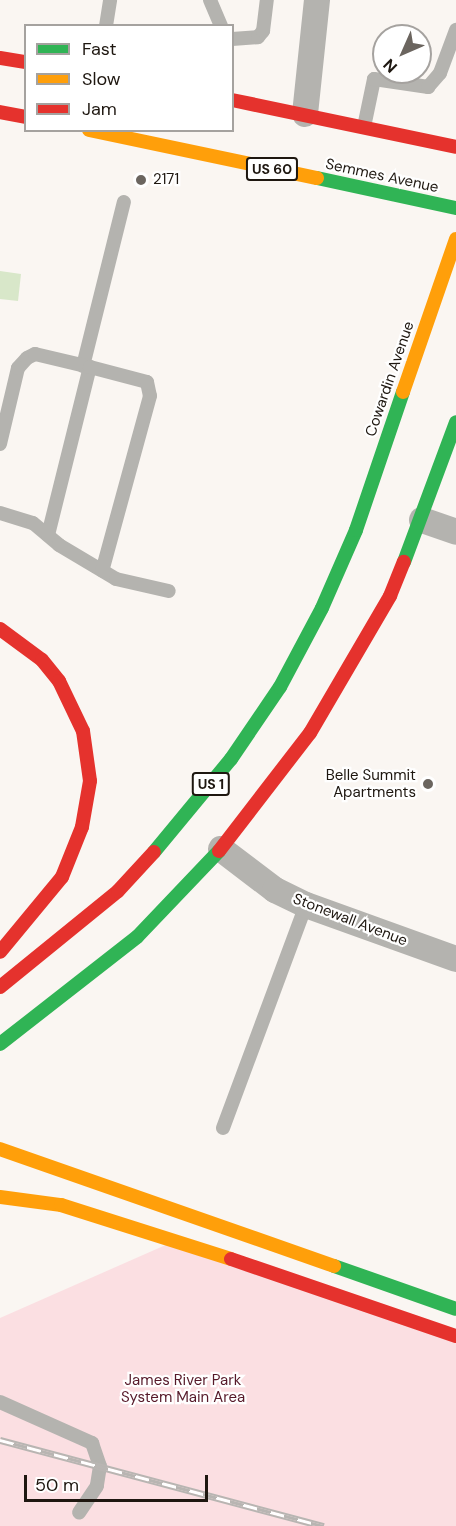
<!DOCTYPE html>
<html>
<head>
<meta charset="utf-8">
<style>
	body { margin:0 }
	#map { position:relative; width:456px; height:1526px; overflow:hidden; background:#faf6f2; font-family:"DM Sans",sans-serif }
	div>[style] { position:absolute }
	.green>* { inset:0; background:#fbdfe2 }
	.water>* { inset:0; background:#d8e7c9 }
	.lane>* { height:14px; margin:-7px; padding:0 7px; transform-origin:7px; border-radius:7px; background:#b4b3af }
	.street>* { height:26px; margin:-13px; padding:0 13px; transform-origin:13px; border-radius:13px; background:#b4b3af }
	.fast>* { height:14px; margin:-7px; padding:0 7px; transform-origin:7px; border-radius:7px; background:#30b455 }
	.slow>* { height:14px; margin:-7px; padding:0 7px; transform-origin:7px; border-radius:7px; background:#ff9f0a }
	.jam>* { height:14px; margin:-7px; padding:0 7px; transform-origin:7px; border-radius:7px; background:#e5322d }
	.rail>* { height:7px; margin-top:-3.5px; transform-origin:0; background:repeating-linear-gradient(90deg,#fff 0 14px,#b8b5b2 0 28px); box-sizing:border-box; border-block:2px solid #b8b5b2 }
	.dots>* { width:16px; height:16px; translate:-50% -50%; box-sizing:border-box; border:3px solid #fff; border-radius:50% }
	span { translate:-50% -50%; white-space:nowrap; text-align:center; line-height:1.15; -webkit-text-stroke:4.5px #fff; paint-order:stroke }
	.shield-label span { padding:2px 4px; background:#fff; border:2px solid; border-radius:4px; -webkit-text-stroke-width:0 }
	.shield-label { font-size:14px; color:#1e1710; font-weight:700 }
	.street-label { font-size:15px; color:#1e1710 }
	.poi-label { font-size:15px; color:#1e1710 }
	.left { translate:0 -50%; text-align:left }
	.right { translate:-100% -50%; text-align:right }
	.park-label { font-size:15px; color:#561929 }
	.legend { position:absolute; left:24px; top:24px; width:210px; height:108px; box-sizing:border-box; background:#fff; border:2px solid #a5a29f; margin:0; padding:8px 10px; list-style:none; font-size:18px; color:#1e1710 }
	.legend li { display:flex; align-items:center; gap:12px; height:30px }
	.legend b { width:30px; border:2px solid #a5a29f }
	.north { position:absolute; left:372px; top:24px; width:60px; height:60px; box-sizing:border-box; background:#fff; border:2px solid #a5a29f; border-radius:50%; rotate:225deg; font-size:16px; font-weight:700; line-height:24px; text-align:center; color:#1e1710 }
	.north::after { content:''; display:block; margin:auto; width:21px; height:27px; background:#6b655f; clip-path:polygon(50% 0,100% 100%,50% 72%,0 100%) }
	.scale { position:absolute; left:24px; top:1475px; width:184px; height:27px; box-sizing:border-box; border:3px solid #1e1710; border-top:0; padding-left:8px; font-size:18px; line-height:21px; white-space:nowrap; color:#1e1710; -webkit-text-stroke:4px #fff; paint-order:stroke }
</style>
</head>
<body>
<div id="map">
	<div class="green">
		<i style="clip-path:polygon(177px 1240px,456px 1336px,456px 1526px,0 1526px,0 1318px)"></i>
	</div>
	<div class="water">
		<i style="clip-path:polygon(0 271px,21px 274px,18px 301px,0 299px)"></i>
	</div>
	<div class="lane">
		<i style="left:210px;top:0;width:28px;rotate:67deg"></i>
		<i style="left:106px;top:26px;width:26px;rotate:-81deg"></i>
		<i style="left:232px;top:39px;width:26px;rotate:-4deg"></i>
		<i style="left:258px;top:37px;width:8px;rotate:-50deg"></i>
		<i style="left:263px;top:31px;width:31px;rotate:-83deg"></i>
		<i style="left:364px;top:127px;width:49px;rotate:-78.2deg"></i>
		<i style="left:374px;top:79px;width:55px;rotate:8.4deg"></i>
		<i style="left:428px;top:87px;width:18px;rotate:-49deg"></i>
		<i style="left:440px;top:73px;width:46px;rotate:-69.6deg"></i>
		<i style="left:83px;top:366px;width:169px;rotate:-76deg"></i>
		<i style="left:0;top:444px;width:78px;rotate:-76.7deg"></i>
		<i style="left:18px;top:368px;width:13px;rotate:-48deg"></i>
		<i style="left:27px;top:358px;width:9px;rotate:-27deg"></i>
		<i style="left:35px;top:354px;width:57px;rotate:13.3deg"></i>
		<i style="left:0;top:513px;width:34px;rotate:17deg"></i>
		<i style="left:33px;top:523px;width:34px;rotate:40deg"></i>
		<i style="left:59px;top:545px;width:66px;rotate:30.8deg"></i>
		<i style="left:116px;top:579px;width:54px;rotate:12.8deg"></i>
		<i style="left:48px;top:535px;width:173px;rotate:-76deg"></i>
		<i style="left:90px;top:367px;width:59px;rotate:14.7deg"></i>
		<i style="left:147px;top:382px;width:14px;rotate:78deg"></i>
		<i style="left:150px;top:396px;width:181px;rotate:105.3deg"></i>
		<i style="left:223px;top:1128px;width:238px;rotate:-69.6deg"></i>
		<i style="left:0;top:1402px;width:101px;rotate:24deg"></i>
		<i style="left:92px;top:1443px;width:24px;rotate:71deg"></i>
		<i style="left:100px;top:1466px;width:20px;rotate:99deg"></i>
		<i style="left:97px;top:1486px;width:32px;rotate:124deg"></i>
	</div>
	<div class="street">
		<i style="left:305px;top:114px;width:115px;rotate:-84deg"></i>
		<i style="left:422px;top:520px;width:36px;rotate:19deg"></i>
		<i style="left:221px;top:849px;width:68px;rotate:37.2deg"></i>
		<i style="left:275px;top:890px;width:34px;rotate:26deg"></i>
		<i style="left:306px;top:905px;width:159px;rotate:19.8deg"></i>
	</div>
	<div class="fast">
		<i style="left:317px;top:178px;width:142px;rotate:12.2deg"></i>
		<i style="left:404px;top:562px;width:149px;rotate:-69.6deg"></i>
		<i style="left:154px;top:852px;width:121px;rotate:-50.4deg"></i>
		<i style="left:231px;top:759px;width:87px;rotate:-55.8deg"></i>
		<i style="left:280px;top:687px;width:89px;rotate:-62deg"></i>
		<i style="left:322px;top:608px;width:85px;rotate:-66.4deg"></i>
		<i style="left:356px;top:530px;width:146px;rotate:-71.2deg"></i>
		<i style="left:0;top:1044px;width:174px;rotate:-38deg"></i>
		<i style="left:137px;top:937px;width:119px;rotate:-46.4deg"></i>
		<i style="left:334px;top:1266px;width:129px;rotate:19.4deg"></i>
	</div>
	<div class="slow">
		<i style="left:89px;top:130px;width:233px;rotate:11.9deg"></i>
		<i style="left:403px;top:392px;width:162px;rotate:-70.9deg"></i>
		<i style="left:0;top:1149px;width:354px;rotate:19.3deg"></i>
		<i style="left:0;top:1197px;width:62px;rotate:7.5deg"></i>
		<i style="left:61px;top:1205px;width:178px;rotate:17.6deg"></i>
	</div>
	<div class="jam">
		<i style="left:0;top:58px;width:26px;rotate:9deg"></i>
		<i style="left:232px;top:100px;width:229px;rotate:11.8deg"></i>
		<i style="left:0;top:112px;width:26px;rotate:11deg"></i>
		<i style="left:0;top:629px;width:52px;rotate:36.4deg"></i>
		<i style="left:42px;top:660px;width:27px;rotate:51deg"></i>
		<i style="left:59px;top:681px;width:55px;rotate:64.4deg"></i>
		<i style="left:83px;top:731px;width:50px;rotate:82deg"></i>
		<i style="left:90px;top:781px;width:47px;rotate:99.9deg"></i>
		<i style="left:82px;top:827px;width:54px;rotate:111.8deg"></i>
		<i style="left:62px;top:877px;width:97px;rotate:129.6deg"></i>
		<i style="left:219px;top:851px;width:149px;rotate:-52.4deg"></i>
		<i style="left:310px;top:733px;width:159px;rotate:-59.7deg"></i>
		<i style="left:390px;top:596px;width:37px;rotate:-68deg"></i>
		<i style="left:0;top:987px;width:152px;rotate:-39.1deg"></i>
		<i style="left:118px;top:891px;width:53px;rotate:-47.3deg"></i>
		<i style="left:231px;top:1259px;width:238px;rotate:18.9deg"></i>
	</div>
	<div class="rail">
		<i style="left:0;top:1440px;width:335px;rotate:14.9deg"></i>
	</div>
	<div class="dots">
		<i style="left:141px;top:180px;background:#6b655f"></i>
		<i style="left:428px;top:784px;background:#6b655f"></i>
	</div>
	<div class="shield-label">
		<span style="left:272px;top:169px">US 60</span>
		<span style="left:211px;top:784px">US 1</span>
	</div>
	<div class="street-label">
		<span style="left:382px;top:176px;rotate:12deg">Semmes Avenue</span>
		<span style="left:390px;top:379px;rotate:-71deg">Cowardin Avenue</span>
		<span style="left:350px;top:920px;rotate:21deg">Stonewall Avenue</span>
	</div>
	<div class="poi-label">
		<span class="left" style="left:153px;top:180px">2171</span>
		<span class="right" style="left:416px;top:784px">Belle Summit<br>Apartments</span>
	</div>
	<div class="park-label">
		<span style="left:183px;top:1389px">James River Park<br>System Main Area</span>
	</div>
	<ul class="legend">
	<li><b style="height:8px;background:#30b455"></b>Fast</li>
	<li><b style="height:8px;background:#ff9f0a"></b>Slow</li>
	<li><b style="height:8px;background:#e5322d"></b>Jam</li>
	</ul>
	<div class="north">N</div>
	<div class="scale">50 m</div>
</div>
</body>
</html>
